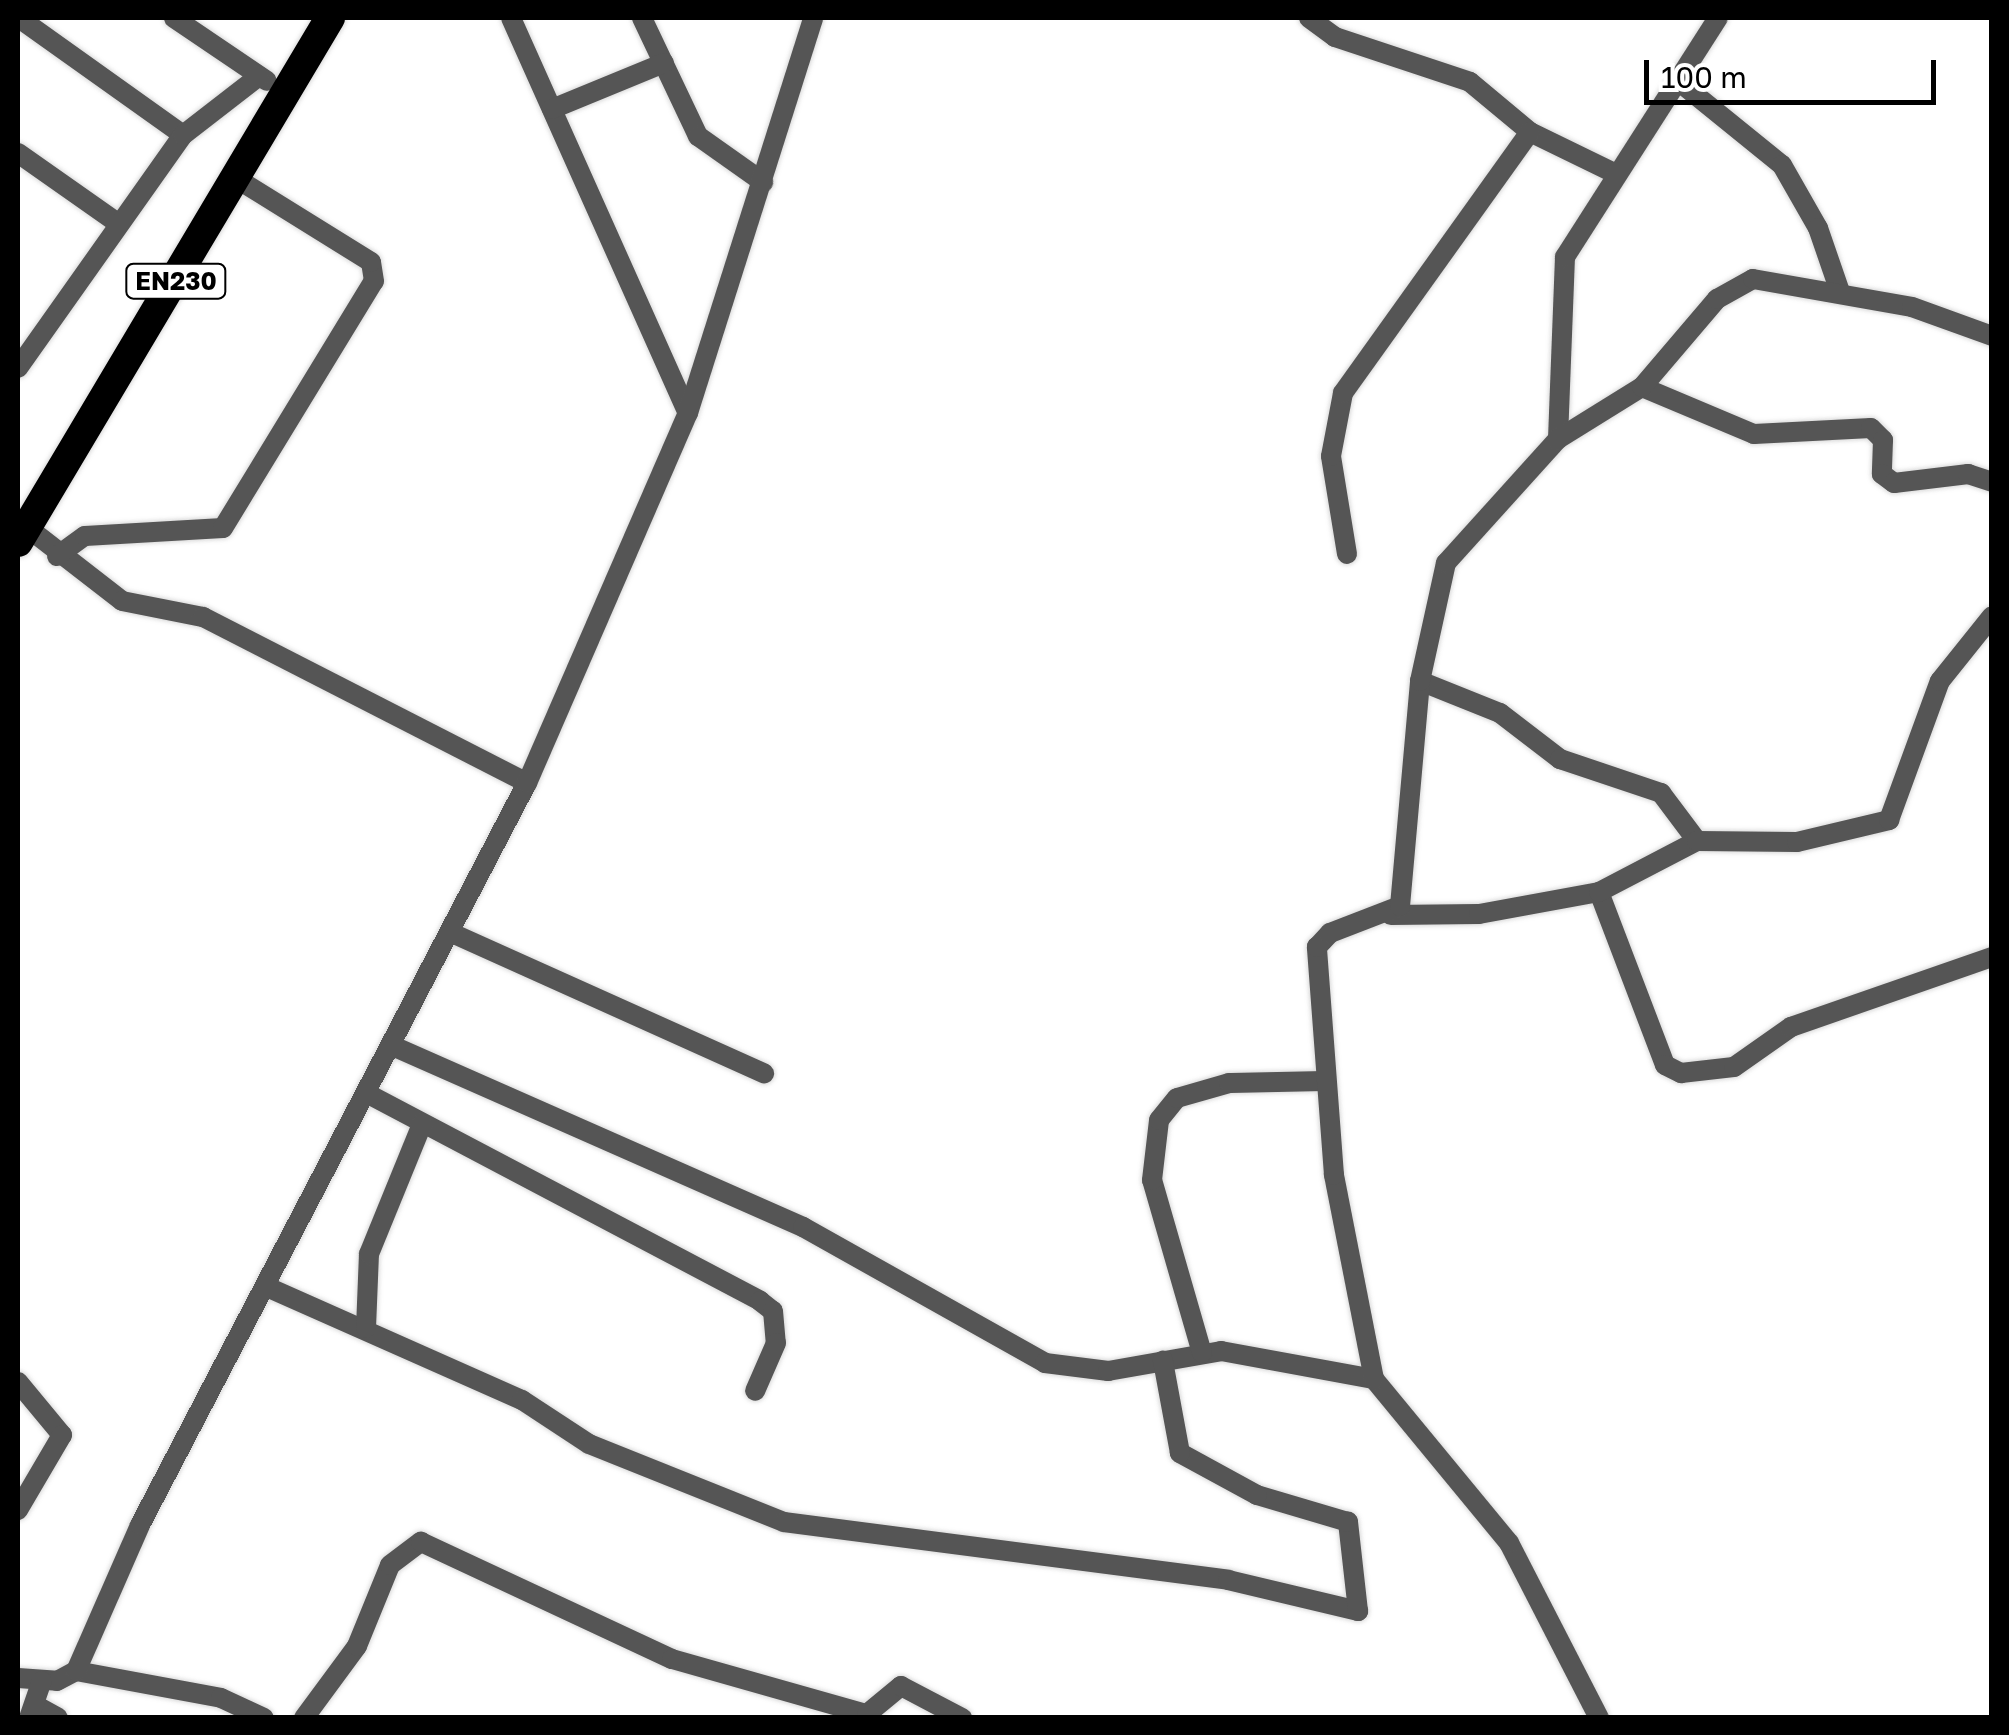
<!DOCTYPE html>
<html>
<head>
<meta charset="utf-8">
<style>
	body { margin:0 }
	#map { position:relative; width:2009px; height:1735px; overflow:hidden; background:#fff; font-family:"Golos Text",sans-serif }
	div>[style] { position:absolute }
	.roads { filter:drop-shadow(0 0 2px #dbdbdb) drop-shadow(0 0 2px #dbdbdb) }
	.street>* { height:20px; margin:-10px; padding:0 10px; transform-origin:10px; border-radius:10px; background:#555 }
	.highway>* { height:30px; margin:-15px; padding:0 15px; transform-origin:15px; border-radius:15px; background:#000 }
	span { translate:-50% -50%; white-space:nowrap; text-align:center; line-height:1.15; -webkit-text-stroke:10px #fff; paint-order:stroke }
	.shield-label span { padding:2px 8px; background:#fff; border:2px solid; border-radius:8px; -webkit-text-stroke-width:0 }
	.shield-label { font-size:25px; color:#000; font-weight:700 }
	.frame { position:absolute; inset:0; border:20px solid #000; pointer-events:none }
	.scale { position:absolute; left:1644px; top:60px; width:292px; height:45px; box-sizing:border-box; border:5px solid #000; border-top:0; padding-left:12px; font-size:30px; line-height:35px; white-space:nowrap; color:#000; -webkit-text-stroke:8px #fff; paint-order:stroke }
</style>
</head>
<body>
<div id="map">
	<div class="roads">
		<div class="street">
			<i style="left:19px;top:18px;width:201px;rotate:35.5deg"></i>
			<i style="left:174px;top:18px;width:112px;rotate:34.1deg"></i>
			<i style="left:511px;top:18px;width:433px;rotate:65.9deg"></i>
			<i style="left:642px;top:18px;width:131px;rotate:64.6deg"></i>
			<i style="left:698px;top:136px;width:80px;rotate:35.3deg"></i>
			<i style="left:1309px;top:18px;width:32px;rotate:36deg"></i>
			<i style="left:1335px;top:37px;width:142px;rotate:18.4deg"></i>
			<i style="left:1470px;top:82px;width:78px;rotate:39.8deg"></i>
			<i style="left:1530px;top:132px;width:96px;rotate:26deg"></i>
			<i style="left:1677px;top:80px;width:135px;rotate:39deg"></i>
			<i style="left:1782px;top:165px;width:73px;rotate:60.3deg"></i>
			<i style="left:1818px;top:228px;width:68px;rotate:71deg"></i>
			<i style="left:552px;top:109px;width:121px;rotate:-22.3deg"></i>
			<i style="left:18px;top:153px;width:120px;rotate:35.1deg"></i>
			<i style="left:18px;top:368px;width:286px;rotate:-54.7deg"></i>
			<i style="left:183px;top:135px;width:96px;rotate:-37.8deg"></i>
			<i style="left:1642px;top:387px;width:121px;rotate:22.8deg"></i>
			<i style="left:1754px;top:434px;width:117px;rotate:-2.9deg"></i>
			<i style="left:1871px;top:428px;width:17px;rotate:45deg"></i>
			<i style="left:1883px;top:440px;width:34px;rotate:92deg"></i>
			<i style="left:1882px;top:474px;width:15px;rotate:37deg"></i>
			<i style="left:1894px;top:483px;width:75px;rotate:-6.9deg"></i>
			<i style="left:1968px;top:474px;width:25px;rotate:18deg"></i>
			<i style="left:1558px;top:439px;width:182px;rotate:-87.8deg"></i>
			<i style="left:1565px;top:257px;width:284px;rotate:-57.4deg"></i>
			<i style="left:19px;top:521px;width:130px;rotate:37.8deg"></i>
			<i style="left:122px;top:601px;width:83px;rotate:11.2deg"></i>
			<i style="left:203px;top:617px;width:364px;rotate:27.1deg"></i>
			<i style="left:1347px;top:554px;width:99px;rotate:-99.3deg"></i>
			<i style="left:1331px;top:456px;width:64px;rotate:-79.2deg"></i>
			<i style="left:1343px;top:393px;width:321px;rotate:-54.4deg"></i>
			<i style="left:57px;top:556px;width:34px;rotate:-36deg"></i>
			<i style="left:85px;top:536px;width:138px;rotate:-3.3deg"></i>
			<i style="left:223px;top:528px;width:289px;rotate:-58.6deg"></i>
			<i style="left:374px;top:281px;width:19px;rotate:-99deg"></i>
			<i style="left:371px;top:262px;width:158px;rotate:-148.2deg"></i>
			<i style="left:1420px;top:681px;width:86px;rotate:21.8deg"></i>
			<i style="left:1500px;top:713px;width:76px;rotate:37.5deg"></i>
			<i style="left:1560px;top:759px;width:107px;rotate:18.6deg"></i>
			<i style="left:1661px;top:793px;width:60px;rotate:53.1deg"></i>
			<i style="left:1599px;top:892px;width:185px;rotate:69.1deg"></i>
			<i style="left:1665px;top:1065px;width:18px;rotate:27deg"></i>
			<i style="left:1681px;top:1073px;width:53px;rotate:-6.5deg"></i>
			<i style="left:1734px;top:1067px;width:70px;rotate:-35.1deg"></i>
			<i style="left:1791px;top:1027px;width:213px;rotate:-19.2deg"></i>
			<i style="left:1391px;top:915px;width:88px;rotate:-0.7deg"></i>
			<i style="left:1479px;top:914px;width:122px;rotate:-10.4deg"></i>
			<i style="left:1599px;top:892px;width:110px;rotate:-27.5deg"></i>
			<i style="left:1697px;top:841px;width:100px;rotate:0.6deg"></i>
			<i style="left:1797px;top:842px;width:95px;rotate:-13.4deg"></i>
			<i style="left:1889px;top:820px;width:148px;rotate:-69.9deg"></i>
			<i style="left:1940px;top:681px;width:83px;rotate:-51.3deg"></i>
			<i style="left:454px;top:934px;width:340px;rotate:24.2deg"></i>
			<i style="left:395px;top:1047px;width:446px;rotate:23.8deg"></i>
			<i style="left:803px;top:1227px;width:278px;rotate:29.3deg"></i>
			<i style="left:1045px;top:1363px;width:64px;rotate:7.2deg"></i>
			<i style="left:1108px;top:1371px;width:115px;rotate:-10deg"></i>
			<i style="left:1221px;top:1351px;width:156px;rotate:10.4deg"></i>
			<i style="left:370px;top:1095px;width:441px;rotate:27.8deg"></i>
			<i style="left:760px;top:1301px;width:16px;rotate:38deg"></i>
			<i style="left:773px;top:1311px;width:32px;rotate:85deg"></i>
			<i style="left:776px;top:1343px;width:52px;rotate:113.6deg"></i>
			<i style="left:267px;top:1287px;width:279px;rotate:23.9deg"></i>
			<i style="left:522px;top:1400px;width:80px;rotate:33.3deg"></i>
			<i style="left:589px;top:1444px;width:210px;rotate:21.8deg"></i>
			<i style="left:784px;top:1522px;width:448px;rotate:7.4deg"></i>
			<i style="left:1228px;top:1580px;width:134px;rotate:13.4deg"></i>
			<i style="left:1358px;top:1611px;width:90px;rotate:-96.4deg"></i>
			<i style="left:1348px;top:1522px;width:95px;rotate:-163.5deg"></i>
			<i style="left:1257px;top:1495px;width:88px;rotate:-151.4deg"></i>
			<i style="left:1180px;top:1453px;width:94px;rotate:-100.5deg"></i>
			<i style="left:366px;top:1328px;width:74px;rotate:-87.7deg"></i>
			<i style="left:369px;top:1254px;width:140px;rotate:-67.8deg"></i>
			<i style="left:1202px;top:1353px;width:180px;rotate:-106.1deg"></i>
			<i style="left:1152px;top:1180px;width:60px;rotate:-83.3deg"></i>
			<i style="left:1159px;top:1120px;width:28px;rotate:-51deg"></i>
			<i style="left:1177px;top:1098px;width:54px;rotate:-16.1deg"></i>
			<i style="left:1229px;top:1083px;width:97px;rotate:-1.2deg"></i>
			<i style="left:18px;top:1382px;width:69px;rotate:50.3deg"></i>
			<i style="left:62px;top:1435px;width:87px;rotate:120.4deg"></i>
			<i style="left:76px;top:1671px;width:147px;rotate:10.5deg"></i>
			<i style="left:221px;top:1698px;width:47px;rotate:24.9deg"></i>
			<i style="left:18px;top:1678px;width:39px;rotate:4deg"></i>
			<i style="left:57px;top:1681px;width:21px;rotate:-28deg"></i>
			<i style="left:76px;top:1671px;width:159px;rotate:-66.3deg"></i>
			<i style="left:140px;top:1525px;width:837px;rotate:-62.46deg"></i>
			<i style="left:527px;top:783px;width:404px;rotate:-66.5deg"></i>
			<i style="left:688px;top:413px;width:414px;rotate:-72.4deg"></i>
			<i style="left:35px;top:1705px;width:26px;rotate:29deg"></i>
			<i style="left:29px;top:1718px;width:39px;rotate:-71deg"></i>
			<i style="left:304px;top:1718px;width:89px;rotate:-53.6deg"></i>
			<i style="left:357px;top:1646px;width:87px;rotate:-67.8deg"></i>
			<i style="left:390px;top:1565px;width:39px;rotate:-37deg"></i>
			<i style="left:421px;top:1542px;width:277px;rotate:25deg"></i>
			<i style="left:672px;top:1659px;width:203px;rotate:15.8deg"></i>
			<i style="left:867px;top:1714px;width:44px;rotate:-39.5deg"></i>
			<i style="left:901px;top:1686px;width:69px;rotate:27.7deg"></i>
			<i style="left:1599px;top:1718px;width:197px;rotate:-117.2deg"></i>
			<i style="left:1509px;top:1543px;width:212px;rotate:-129.5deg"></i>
			<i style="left:1374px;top:1379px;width:208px;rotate:-101.1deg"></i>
			<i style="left:1334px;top:1175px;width:229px;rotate:-94.3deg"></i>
			<i style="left:1317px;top:947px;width:19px;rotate:-47deg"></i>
			<i style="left:1330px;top:933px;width:75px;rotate:-21.1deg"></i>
			<i style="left:1400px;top:906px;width:226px;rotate:-84.9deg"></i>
			<i style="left:1420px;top:681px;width:121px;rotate:-77.6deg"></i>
			<i style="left:1446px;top:563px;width:167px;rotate:-47.9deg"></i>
			<i style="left:1558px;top:439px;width:99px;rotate:-31.8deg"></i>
			<i style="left:1642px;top:387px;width:116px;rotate:-49.6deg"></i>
			<i style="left:1717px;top:299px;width:41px;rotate:-29.1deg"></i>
			<i style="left:1753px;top:279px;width:161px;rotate:10deg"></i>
			<i style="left:1912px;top:307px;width:85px;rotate:19.9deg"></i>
		</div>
		<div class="highway">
			<i style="left:18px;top:542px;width:610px;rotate:-59.23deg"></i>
		</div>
	</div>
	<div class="shield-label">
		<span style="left:176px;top:281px">EN230</span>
	</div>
	<div class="frame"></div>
	<div class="scale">100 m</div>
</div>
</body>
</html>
